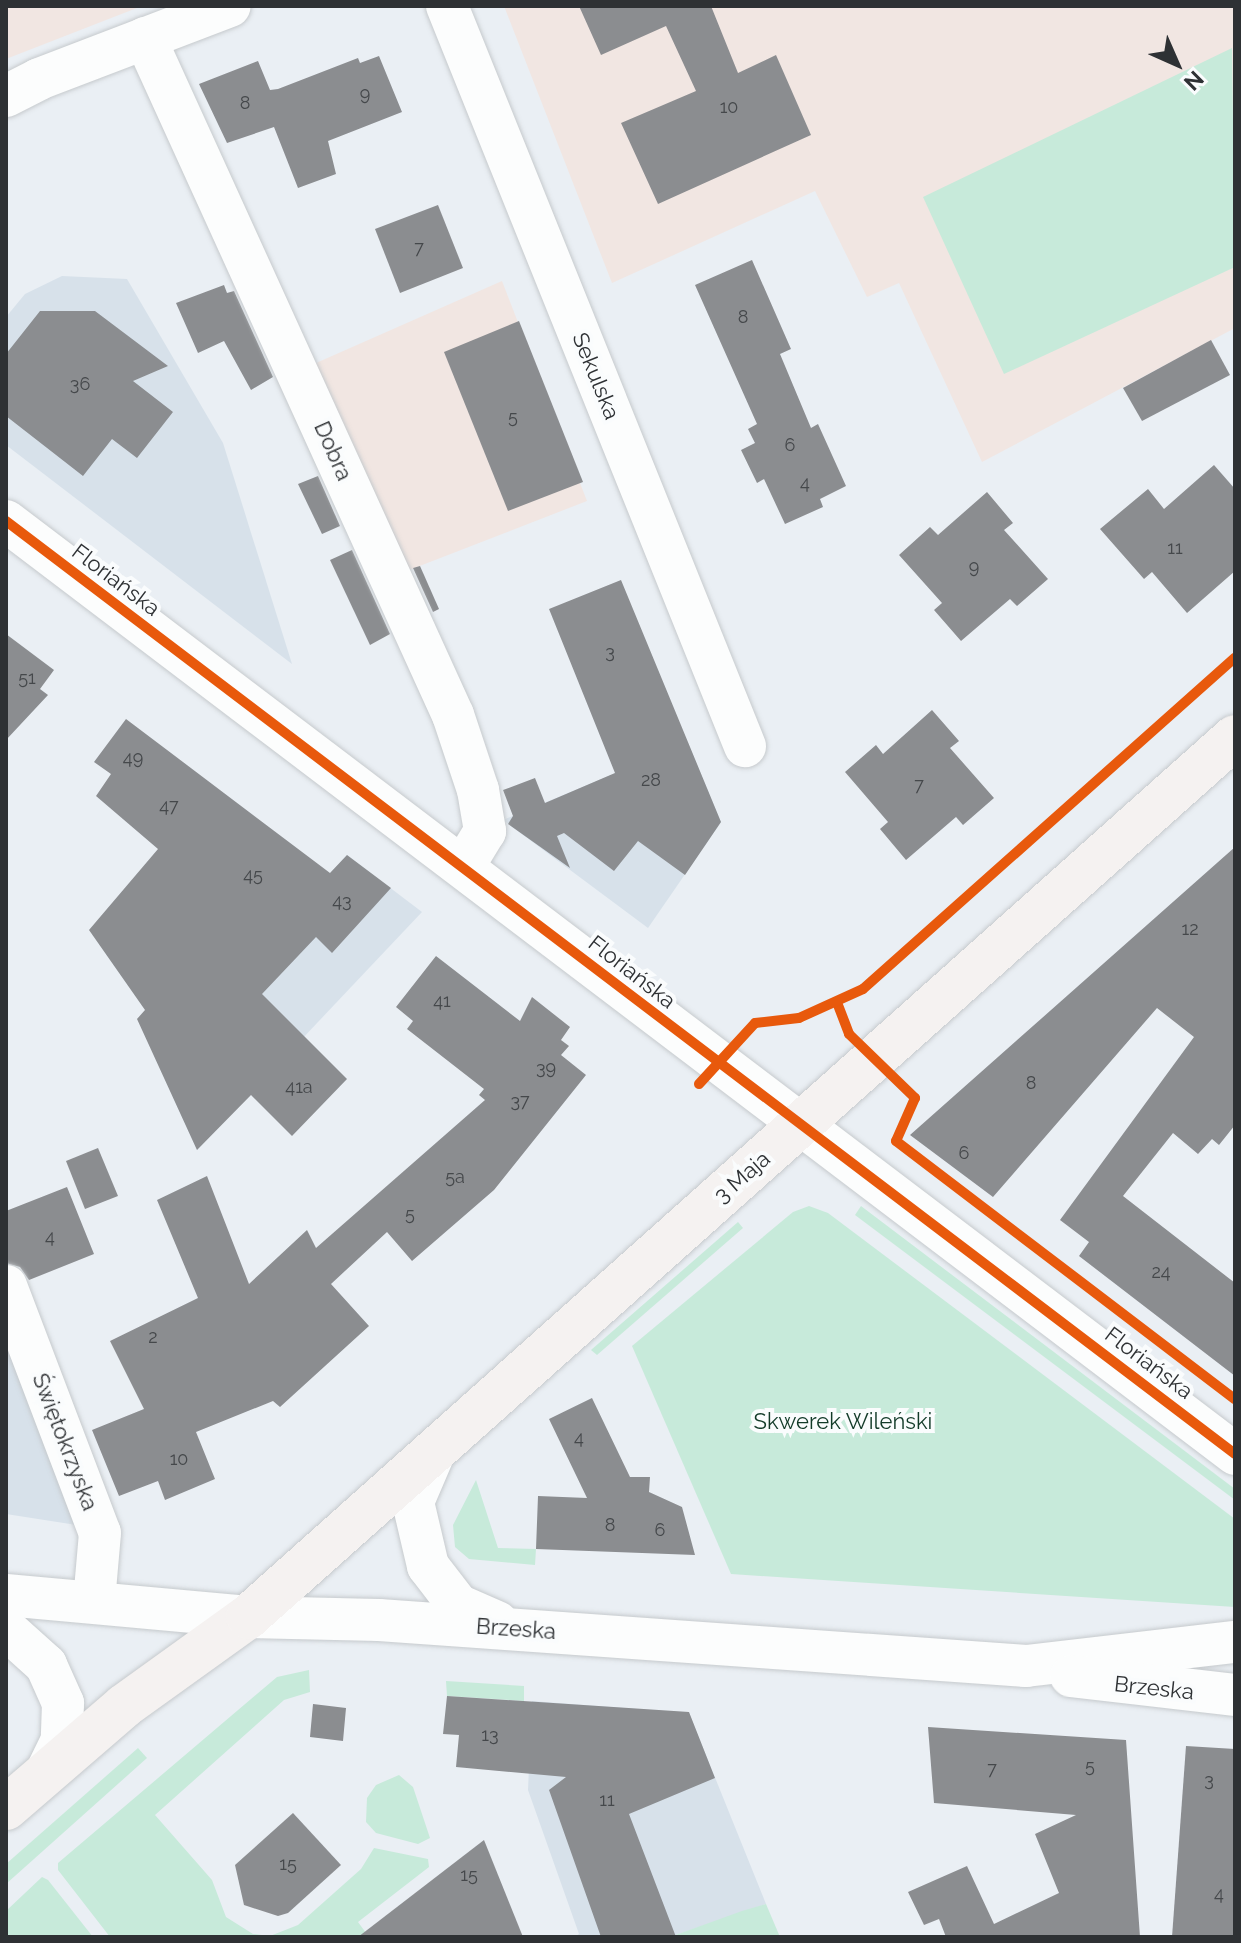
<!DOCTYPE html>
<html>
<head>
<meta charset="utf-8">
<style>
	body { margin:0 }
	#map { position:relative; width:1241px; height:1943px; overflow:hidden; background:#eaeff4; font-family:Raleway,sans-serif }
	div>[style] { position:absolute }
	.built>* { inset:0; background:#d7e1ea }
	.industrial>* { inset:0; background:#f1e6e2 }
	.green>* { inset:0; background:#c7eada }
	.building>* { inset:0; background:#8b8d90 }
	.roads { filter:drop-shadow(0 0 2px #c6cacd) drop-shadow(0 0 2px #c6cacd) }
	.minor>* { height:42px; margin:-21px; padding:0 21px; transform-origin:21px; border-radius:21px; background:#fcfdfd }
	.major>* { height:44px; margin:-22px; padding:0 22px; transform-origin:22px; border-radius:22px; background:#f5f2f1 }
	.cycleway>* { height:10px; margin:-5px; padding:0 5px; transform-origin:5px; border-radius:5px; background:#e8590c }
	span { translate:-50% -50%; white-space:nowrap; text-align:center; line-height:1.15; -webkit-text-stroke:8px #fafcfd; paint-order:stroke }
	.number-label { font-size:18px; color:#45484b }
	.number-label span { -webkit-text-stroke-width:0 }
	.street-label { font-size:22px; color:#2e3134 }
	.park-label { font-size:22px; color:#123a28 }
	.frame { position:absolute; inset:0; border:8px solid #2e3134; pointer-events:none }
	.north { position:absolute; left:1137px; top:24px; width:80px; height:80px; -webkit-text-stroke:6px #fafcfd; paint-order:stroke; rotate:135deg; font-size:22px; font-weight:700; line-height:32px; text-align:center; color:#2e3134 }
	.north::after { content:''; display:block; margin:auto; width:28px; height:36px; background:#2e3134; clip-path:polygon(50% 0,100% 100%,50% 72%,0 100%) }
</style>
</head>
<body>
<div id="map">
	<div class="built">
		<i style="clip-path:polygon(62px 276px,127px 279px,223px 443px,292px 664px,6px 445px,6px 317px,25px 294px)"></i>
		<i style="clip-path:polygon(688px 743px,721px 822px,648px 928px,503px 820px)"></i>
		<i style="clip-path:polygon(347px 855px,422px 912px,197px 1150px,172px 1095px,244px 967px)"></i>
		<i style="clip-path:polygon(6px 1335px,83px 1526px,6px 1514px)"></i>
		<i style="clip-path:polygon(532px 1701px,689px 1713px,766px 1904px,670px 1937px,574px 1937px,579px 1934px,528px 1790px)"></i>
	</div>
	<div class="industrial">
		<i style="clip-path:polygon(6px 6px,142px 6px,6px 59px)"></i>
		<i style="clip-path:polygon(504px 6px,1235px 6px,1235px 328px,982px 462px,899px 283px,867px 297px,815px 191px,612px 283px)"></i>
		<i style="clip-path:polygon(502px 281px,587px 501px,399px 574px,307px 367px)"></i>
	</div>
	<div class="green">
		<i style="clip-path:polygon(1232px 48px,1235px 267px,1004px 374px,923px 197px)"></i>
		<i style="clip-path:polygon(809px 1206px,828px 1213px,1235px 1519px,1235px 1607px,731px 1574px,632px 1346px,793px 1212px)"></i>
		<i style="clip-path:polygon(861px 1206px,1235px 1489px,1235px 1500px,855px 1215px)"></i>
		<i style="clip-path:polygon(738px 1222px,743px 1228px,597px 1355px,591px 1350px)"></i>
		<i style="clip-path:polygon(476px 1480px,498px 1548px,536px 1549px,535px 1565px,469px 1559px,455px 1547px,453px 1525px)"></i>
		<i style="clip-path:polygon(309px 1670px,310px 1692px,284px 1700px,155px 1815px,212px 1880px,226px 1917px,253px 1934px,270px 1936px,298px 1925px,361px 1869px,374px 1848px,428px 1859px,429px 1867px,358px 1922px,369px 1937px,110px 1937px,58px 1870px,58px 1863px,277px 1677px)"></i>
		<i style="clip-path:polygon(446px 1681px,524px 1686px,524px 1701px,447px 1696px)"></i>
		<i style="clip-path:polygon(138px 1748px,147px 1758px,6px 1884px,6px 1864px)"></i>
		<i style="clip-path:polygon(399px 1775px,413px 1787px,430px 1838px,418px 1844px,376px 1833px,366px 1822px,367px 1798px,376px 1785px)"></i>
		<i style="clip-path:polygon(42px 1877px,48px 1880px,93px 1937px,6px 1937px,6px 1911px)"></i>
		<i style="clip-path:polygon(766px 1904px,780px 1937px,670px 1937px,742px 1911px)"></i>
	</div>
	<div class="building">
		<i style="clip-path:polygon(579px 6px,711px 6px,738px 73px,776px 55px,811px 135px,658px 204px,621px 123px,696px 91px,666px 26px,601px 55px)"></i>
		<i style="clip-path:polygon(379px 56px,402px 112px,328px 141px,336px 174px,298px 188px,274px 127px,227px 143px,199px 84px,258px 61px,270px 90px,278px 89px,358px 58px,360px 63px)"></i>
		<i style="clip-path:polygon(438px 205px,463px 268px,400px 293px,375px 229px)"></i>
		<i style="clip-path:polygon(752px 260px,791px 349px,780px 354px,811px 428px,818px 424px,846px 486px,820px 499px,823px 507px,785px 524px,764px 479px,757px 483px,741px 450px,755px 443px,748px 429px,757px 424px,695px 285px)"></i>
		<i style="clip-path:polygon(224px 285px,227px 293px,234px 291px,273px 377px,251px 390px,224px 341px,198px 353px,176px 303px)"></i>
		<i style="clip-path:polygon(40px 311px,95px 311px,168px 366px,133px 381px,173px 412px,137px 458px,112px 439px,83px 476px,6px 416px,6px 354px)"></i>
		<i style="clip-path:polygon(519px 321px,583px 482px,508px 511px,444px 352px)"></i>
		<i style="clip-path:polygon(1211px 340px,1230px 375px,1142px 421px,1123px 388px)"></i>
		<i style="clip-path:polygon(1214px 465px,1235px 489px,1235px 571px,1187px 613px,1152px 572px,1144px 579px,1100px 529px,1148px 489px,1164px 509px)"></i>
		<i style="clip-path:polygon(318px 476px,340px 526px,322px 534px,298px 484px)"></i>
		<i style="clip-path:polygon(987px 492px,1013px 523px,1004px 530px,1048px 579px,1017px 606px,1010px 599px,961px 641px,934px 610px,942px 603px,899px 555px,930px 527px,938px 535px)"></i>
		<i style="clip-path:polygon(352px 550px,390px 634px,370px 645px,330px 560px)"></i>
		<i style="clip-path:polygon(420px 566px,439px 609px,433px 612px,413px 568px)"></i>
		<i style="clip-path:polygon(621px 580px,721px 822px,685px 875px,638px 841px,614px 871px,564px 833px,557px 836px,570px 868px,508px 824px,513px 816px,503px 790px,535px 778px,545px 803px,615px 773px,549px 609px)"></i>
		<i style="clip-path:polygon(6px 634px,54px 670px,40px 689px,48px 695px,6px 740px)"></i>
		<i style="clip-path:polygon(932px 710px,959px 741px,950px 748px,994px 798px,963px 825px,956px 817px,906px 860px,880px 829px,888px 822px,845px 772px,876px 745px,883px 754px)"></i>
		<i style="clip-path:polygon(126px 719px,330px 873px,347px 855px,391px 888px,332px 953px,316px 937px,262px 994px,347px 1079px,292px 1136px,251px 1095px,197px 1150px,137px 1019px,145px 1010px,89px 930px,158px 849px,96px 796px,111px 774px,94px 762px)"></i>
		<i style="clip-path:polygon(1235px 847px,1235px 1125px,1219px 1145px,1212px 1139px,1198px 1154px,1173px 1133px,1123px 1196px,1235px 1283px,1235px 1376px,1079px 1256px,1089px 1242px,1060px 1220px,1194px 1037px,1157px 1008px,993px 1197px,910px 1135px)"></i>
		<i style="clip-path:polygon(436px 956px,520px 1021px,532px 997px,570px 1027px,561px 1040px,569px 1046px,561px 1055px,586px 1075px,494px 1190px,412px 1261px,387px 1232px,331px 1284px,369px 1326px,280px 1407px,273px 1401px,196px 1432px,215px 1479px,165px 1500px,158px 1481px,119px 1496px,92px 1430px,144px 1409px,110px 1341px,198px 1298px,157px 1200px,207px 1176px,249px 1284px,307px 1230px,316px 1248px,485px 1100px,479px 1095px,484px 1089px,407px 1029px,413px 1021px,396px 1007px)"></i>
		<i style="clip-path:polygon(98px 1148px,118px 1196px,85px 1209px,66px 1161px)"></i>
		<i style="clip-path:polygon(67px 1187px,94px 1254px,29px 1280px,20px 1267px,6px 1263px,6px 1211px)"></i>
		<i style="clip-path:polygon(592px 1398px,630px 1477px,650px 1477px,649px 1492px,682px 1507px,695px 1555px,536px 1549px,538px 1496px,587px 1498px,549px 1419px)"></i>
		<i style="clip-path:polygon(447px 1696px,689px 1712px,715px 1778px,629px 1814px,676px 1937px,601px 1937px,549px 1790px,566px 1777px,456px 1767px,459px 1735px,443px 1734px)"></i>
		<i style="clip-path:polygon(313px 1704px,346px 1708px,343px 1741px,310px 1737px)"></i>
		<i style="clip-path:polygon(928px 1727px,1126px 1740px,1140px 1937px,946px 1937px,939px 1919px,924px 1925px,908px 1892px,967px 1866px,994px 1924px,1059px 1893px,1035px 1834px,1076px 1815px,934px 1803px)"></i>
		<i style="clip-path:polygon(1186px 1746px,1235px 1749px,1235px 1937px,1172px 1937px)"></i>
		<i style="clip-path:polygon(293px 1813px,341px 1865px,288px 1913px,278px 1916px,244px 1905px,235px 1865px)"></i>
		<i style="clip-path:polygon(484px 1840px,523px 1937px,358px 1937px)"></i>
	</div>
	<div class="roads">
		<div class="minor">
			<i style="left:447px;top:6px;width:798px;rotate:68.07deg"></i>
			<i style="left:145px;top:38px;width:744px;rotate:65.54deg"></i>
			<i style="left:453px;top:715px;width:79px;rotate:71.6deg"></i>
			<i style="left:478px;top:790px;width:42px;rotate:80.3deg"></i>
			<i style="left:485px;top:831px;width:42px;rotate:121.4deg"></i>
			<i style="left:6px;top:96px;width:37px;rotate:-27deg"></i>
			<i style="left:39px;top:79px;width:204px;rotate:-20.9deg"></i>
			<i style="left:6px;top:521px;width:1543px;rotate:37.2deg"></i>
			<i style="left:6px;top:1286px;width:264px;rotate:69.2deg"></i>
			<i style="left:100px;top:1533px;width:68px;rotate:95deg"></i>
			<i style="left:434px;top:1453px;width:53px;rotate:113.2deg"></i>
			<i style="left:413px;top:1502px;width:66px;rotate:76.8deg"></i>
			<i style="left:428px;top:1566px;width:49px;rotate:52.4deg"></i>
			<i style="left:458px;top:1605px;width:43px;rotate:23.6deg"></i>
			<i style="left:6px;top:1595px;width:243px;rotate:5.2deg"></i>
			<i style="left:248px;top:1617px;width:131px;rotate:1.3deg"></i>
			<i style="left:379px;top:1620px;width:649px;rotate:4.07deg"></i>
			<i style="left:1026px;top:1666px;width:210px;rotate:-6.6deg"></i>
			<i style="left:6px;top:1629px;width:54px;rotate:42deg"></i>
			<i style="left:46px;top:1665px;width:42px;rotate:65.9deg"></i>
			<i style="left:63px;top:1703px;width:37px;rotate:92deg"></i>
			<i style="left:62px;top:1740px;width:32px;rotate:116deg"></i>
			<i style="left:1071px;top:1676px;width:165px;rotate:6.6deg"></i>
		</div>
		<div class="major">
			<i style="left:6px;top:1808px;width:156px;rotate:-40.8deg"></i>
			<i style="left:124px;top:1706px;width:153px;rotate:-35.7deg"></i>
			<i style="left:248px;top:1617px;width:1322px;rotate:-41.72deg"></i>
		</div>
	</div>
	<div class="cycleway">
		<i style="left:6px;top:521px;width:1543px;rotate:37.2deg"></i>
		<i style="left:838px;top:1005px;width:31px;rotate:69deg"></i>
		<i style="left:849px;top:1034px;width:92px;rotate:44.1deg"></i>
		<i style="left:915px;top:1098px;width:47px;rotate:113.8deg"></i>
		<i style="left:896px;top:1141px;width:426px;rotate:37.3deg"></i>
		<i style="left:699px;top:1084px;width:83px;rotate:-47.4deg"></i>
		<i style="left:755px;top:1023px;width:44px;rotate:-6.5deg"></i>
		<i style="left:799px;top:1018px;width:70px;rotate:-24.4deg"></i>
		<i style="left:863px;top:989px;width:498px;rotate:-41.7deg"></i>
	</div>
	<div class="number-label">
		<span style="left:365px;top:94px">9</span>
		<span style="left:245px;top:103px">8</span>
		<span style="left:729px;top:107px">10</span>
		<span style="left:419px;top:248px">7</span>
		<span style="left:743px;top:317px">8</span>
		<span style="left:80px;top:384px">36</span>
		<span style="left:513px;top:417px">5</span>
		<span style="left:790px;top:445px">6</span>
		<span style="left:805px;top:483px">4</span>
		<span style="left:1175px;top:548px">11</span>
		<span style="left:974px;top:567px">9</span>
		<span style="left:610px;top:652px">3</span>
		<span style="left:27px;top:678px">51</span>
		<span style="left:133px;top:758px">49</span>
		<span style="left:651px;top:780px">28</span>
		<span style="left:919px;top:785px">7</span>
		<span style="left:169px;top:806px">47</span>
		<span style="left:253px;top:875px">45</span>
		<span style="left:342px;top:901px">43</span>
		<span style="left:1190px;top:929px">12</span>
		<span style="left:442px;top:1001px">41</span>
		<span style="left:546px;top:1068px">39</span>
		<span style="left:1031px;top:1083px">8</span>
		<span style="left:299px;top:1087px">41a</span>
		<span style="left:520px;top:1101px">37</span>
		<span style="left:964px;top:1153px">6</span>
		<span style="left:455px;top:1177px">5a</span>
		<span style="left:410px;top:1214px">5</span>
		<span style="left:50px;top:1237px">4</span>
		<span style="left:1161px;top:1272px">24</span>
		<span style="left:153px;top:1337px">2</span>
		<span style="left:579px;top:1438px">4</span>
		<span style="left:179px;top:1459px">10</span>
		<span style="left:610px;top:1525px">8</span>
		<span style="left:660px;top:1530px">6</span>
		<span style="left:490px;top:1735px">13</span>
		<span style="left:1090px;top:1766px">5</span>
		<span style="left:992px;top:1769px">7</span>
		<span style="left:1209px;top:1780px">3</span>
		<span style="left:607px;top:1800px">11</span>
		<span style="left:288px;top:1864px">15</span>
		<span style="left:469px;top:1875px">15</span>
		<span style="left:1219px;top:1894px">4</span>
	</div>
	<div class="street-label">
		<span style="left:596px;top:376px;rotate:68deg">Sekulska</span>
		<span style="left:333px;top:451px;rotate:66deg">Dobra</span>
		<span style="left:116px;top:580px;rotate:37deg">Floriańska</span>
		<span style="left:632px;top:972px;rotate:38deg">Floriańska</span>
		<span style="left:742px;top:1177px;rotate:-41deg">3 Maja</span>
		<span style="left:1149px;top:1363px;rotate:37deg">Floriańska</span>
		<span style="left:65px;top:1442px;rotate:69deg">Świętokrzyska</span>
		<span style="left:516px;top:1629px;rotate:4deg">Brzeska</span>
		<span style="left:1154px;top:1688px;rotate:6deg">Brzeska</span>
	</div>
	<div class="park-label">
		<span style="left:843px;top:1422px">Skwerek Wileński</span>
	</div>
	<div class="frame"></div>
	<div class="north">N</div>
</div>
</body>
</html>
